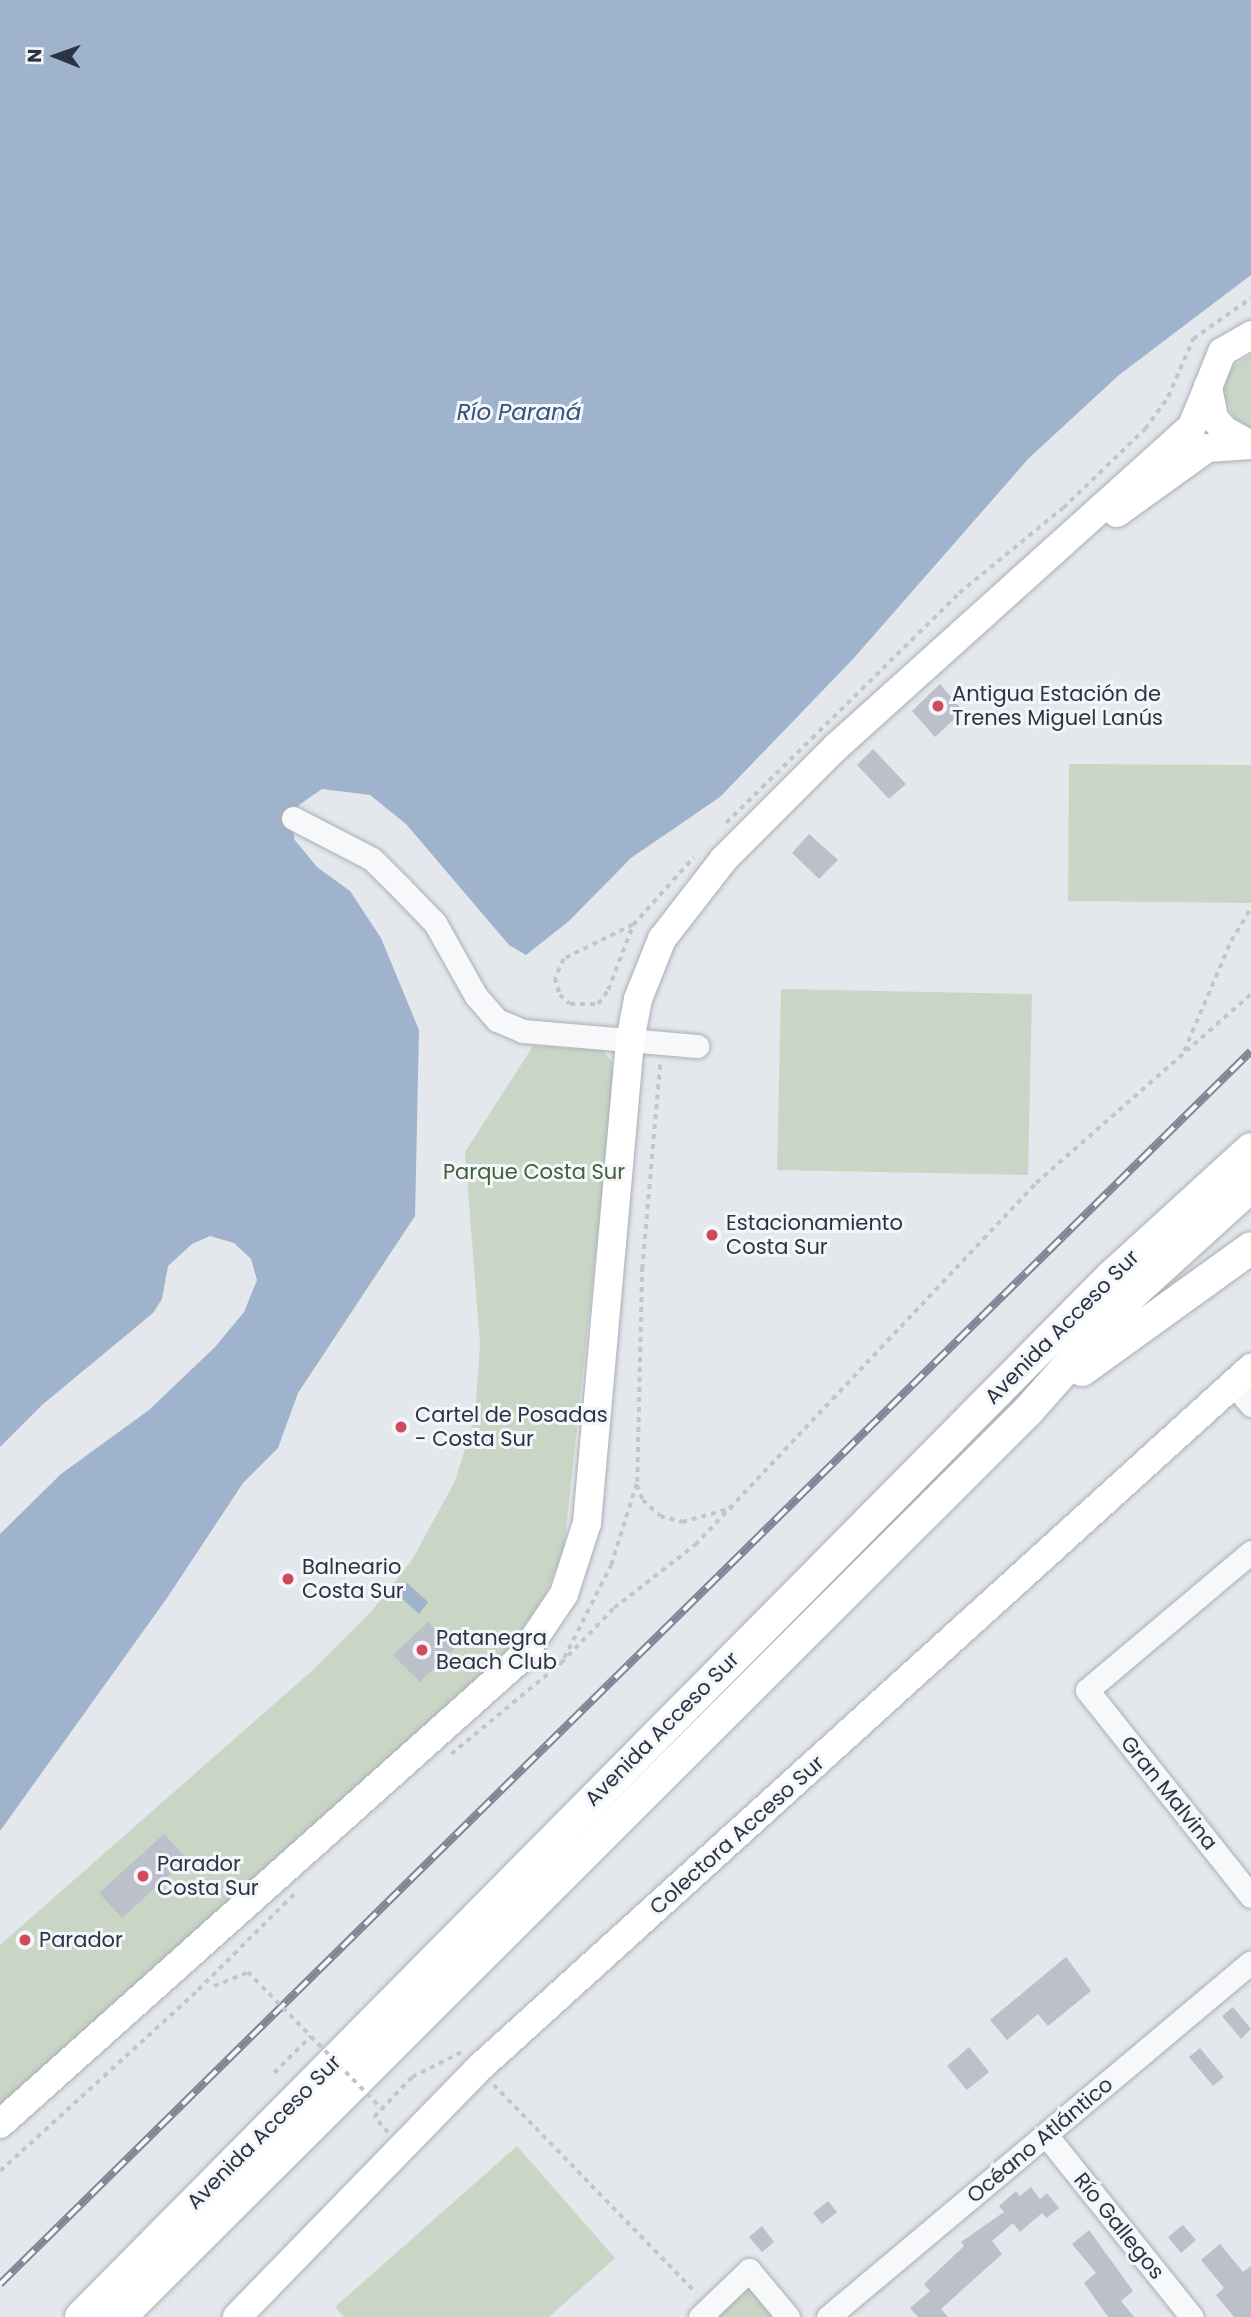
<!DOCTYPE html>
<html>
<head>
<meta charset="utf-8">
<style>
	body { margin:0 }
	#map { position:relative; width:1251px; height:2317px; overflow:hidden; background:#e4e7ec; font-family:Poppins,sans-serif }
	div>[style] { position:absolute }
	.green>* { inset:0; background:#c9d6c5 }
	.water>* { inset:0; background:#9fb4cc }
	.building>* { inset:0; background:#bbc0ca }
	.path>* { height:3.5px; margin-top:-1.75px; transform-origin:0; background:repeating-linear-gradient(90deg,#c2c5cb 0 5px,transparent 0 10px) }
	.roads { filter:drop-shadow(0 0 2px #a9aeb7) drop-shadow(0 0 2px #a9aeb7) }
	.minor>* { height:23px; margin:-11.5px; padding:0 11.5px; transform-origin:11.5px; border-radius:11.5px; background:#f7f8fa }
	.major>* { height:28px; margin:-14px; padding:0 14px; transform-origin:14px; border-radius:14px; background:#fff }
	.highway>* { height:32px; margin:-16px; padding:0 16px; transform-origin:16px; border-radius:16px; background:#fff }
	.rail>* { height:8px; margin-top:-4px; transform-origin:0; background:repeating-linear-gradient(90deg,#f4f6f9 0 16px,#7d8696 0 32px); box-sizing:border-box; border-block:2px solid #7d8696 }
	.path-bridge>* { height:3.5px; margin-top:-1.75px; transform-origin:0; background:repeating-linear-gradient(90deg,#c2c5cb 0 5px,transparent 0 10px) }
	.dots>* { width:19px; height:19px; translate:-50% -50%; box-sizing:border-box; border:4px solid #f4f6f9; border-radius:50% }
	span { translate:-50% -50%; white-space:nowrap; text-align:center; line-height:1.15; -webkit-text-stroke:6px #f4f6f9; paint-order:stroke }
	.poi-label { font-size:21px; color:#2b3445 }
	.left { translate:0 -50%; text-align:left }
	.park-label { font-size:21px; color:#3f6138 }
	.street-label { font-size:21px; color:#2b3445 }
	.water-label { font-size:23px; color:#34527a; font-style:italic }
	.north { position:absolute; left:21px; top:21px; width:70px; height:70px; -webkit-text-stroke:5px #f4f6f9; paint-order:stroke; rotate:271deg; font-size:19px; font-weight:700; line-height:28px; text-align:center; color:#2b3445 }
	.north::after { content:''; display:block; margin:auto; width:24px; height:32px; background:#2b3445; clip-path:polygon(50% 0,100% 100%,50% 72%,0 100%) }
</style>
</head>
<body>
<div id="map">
	<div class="green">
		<i style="clip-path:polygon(1251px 354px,1251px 428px,1234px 418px,1223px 394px,1229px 369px)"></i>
		<i style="clip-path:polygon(1069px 764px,1251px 765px,1251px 903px,1068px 901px)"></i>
		<i style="clip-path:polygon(781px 989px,1032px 994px,1028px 1175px,777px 1170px)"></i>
		<i style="clip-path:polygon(533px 1046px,602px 1050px,612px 1062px,614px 1082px,564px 1549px,544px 1598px,510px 1648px,474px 1682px,0 2109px,0 1945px,315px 1668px,371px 1612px,412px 1560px,455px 1481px,475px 1417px,480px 1344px,465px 1152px)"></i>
		<i style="clip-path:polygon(517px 2146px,615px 2258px,549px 2317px,344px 2317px,335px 2307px)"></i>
		<i style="clip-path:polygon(748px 2282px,776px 2317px,711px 2317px)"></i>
	</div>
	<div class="water">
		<i style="clip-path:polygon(0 0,1251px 0,1251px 275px,1119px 375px,1029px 458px,853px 659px,720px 797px,631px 858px,569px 921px,526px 955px,509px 945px,406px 824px,370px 795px,322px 789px,299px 805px,293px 818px,294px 839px,317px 867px,350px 891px,381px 938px,419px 1030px,415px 1216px,298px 1393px,278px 1448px,243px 1483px,167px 1598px,0 1831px,0 1534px,61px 1474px,149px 1410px,215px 1347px,244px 1312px,257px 1280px,251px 1259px,234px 1243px,210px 1236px,192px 1244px,168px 1266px,162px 1299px,153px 1313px,42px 1405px,0 1447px)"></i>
		<i style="clip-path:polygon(406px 1582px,428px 1602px,419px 1614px,396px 1593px)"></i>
	</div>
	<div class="building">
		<i style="clip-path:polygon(940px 684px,963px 711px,935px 737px,912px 711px)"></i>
		<i style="clip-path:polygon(873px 749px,906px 784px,889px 799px,857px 765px)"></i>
		<i style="clip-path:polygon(809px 834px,838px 860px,819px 879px,792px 853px)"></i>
		<i style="clip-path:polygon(428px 1622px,454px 1649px,420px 1682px,393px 1655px)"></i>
		<i style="clip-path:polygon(164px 1834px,187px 1859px,122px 1918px,99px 1893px)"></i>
		<i style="clip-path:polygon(1066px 1957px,1091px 1991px,1048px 2026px,1038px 2014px,1007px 2040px,990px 2020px)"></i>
		<i style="clip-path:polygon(1233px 2007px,1251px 2029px,1241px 2039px,1222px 2016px)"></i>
		<i style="clip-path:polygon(969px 2047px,989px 2072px,967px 2090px,947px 2066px)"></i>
		<i style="clip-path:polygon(1200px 2048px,1224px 2077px,1213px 2086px,1189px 2057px)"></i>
		<i style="clip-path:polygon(1031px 2187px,1040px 2199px,1047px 2193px,1059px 2208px,1047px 2218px,1042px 2213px,1020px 2232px,1013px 2223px,992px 2241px,1002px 2254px,941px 2309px,948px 2317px,918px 2317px,910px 2308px,930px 2291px,924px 2284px,964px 2246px,961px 2242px,1004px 2212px,999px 2206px,1016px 2191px,1020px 2196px)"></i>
		<i style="clip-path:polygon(828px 2201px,837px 2212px,822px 2224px,813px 2213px)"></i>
		<i style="clip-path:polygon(1183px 2225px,1196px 2240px,1181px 2253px,1168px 2237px)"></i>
		<i style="clip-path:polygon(762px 2226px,774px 2242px,762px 2252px,749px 2237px)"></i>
		<i style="clip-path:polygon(1089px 2230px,1133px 2291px,1121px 2301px,1134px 2317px,1108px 2317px,1084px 2283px,1096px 2273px,1072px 2244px)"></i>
		<i style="clip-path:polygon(1220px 2244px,1243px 2272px,1251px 2266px,1251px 2317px,1234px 2317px,1216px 2295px,1224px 2288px,1201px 2260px)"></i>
	</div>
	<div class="path">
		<i style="left:726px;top:823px;width:327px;rotate:-44.6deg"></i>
		<i style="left:959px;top:593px;width:134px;rotate:-39.3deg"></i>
		<i style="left:1063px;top:508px;width:114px;rotate:-43.9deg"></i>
		<i style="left:1145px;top:429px;width:39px;rotate:-54deg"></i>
		<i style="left:1168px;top:397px;width:63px;rotate:-66.7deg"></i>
		<i style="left:1193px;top:339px;width:71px;rotate:-35.3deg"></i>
		<i style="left:633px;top:925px;width:77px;rotate:153.8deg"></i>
		<i style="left:564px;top:959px;width:21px;rotate:115deg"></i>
		<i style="left:555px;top:978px;width:18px;rotate:74deg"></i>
		<i style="left:560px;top:995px;width:13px;rotate:42deg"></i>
		<i style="left:570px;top:1004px;width:28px"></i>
		<i style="left:598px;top:1004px;width:17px;rotate:-54deg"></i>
		<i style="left:608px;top:990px;width:70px;rotate:-69deg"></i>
		<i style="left:633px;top:925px;width:91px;rotate:-48.1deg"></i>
		<i style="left:1184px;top:1051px;width:120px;rotate:-66.9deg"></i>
		<i style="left:1231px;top:941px;width:39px;rotate:-59deg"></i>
		<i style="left:637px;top:1485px;width:16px;rotate:68deg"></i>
		<i style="left:643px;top:1500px;width:23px;rotate:43deg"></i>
		<i style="left:660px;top:1516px;width:23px;rotate:15deg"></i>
		<i style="left:682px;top:1522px;width:52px;rotate:-15.6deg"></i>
		<i style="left:564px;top:1658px;width:104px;rotate:-63.2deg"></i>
		<i style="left:611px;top:1565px;width:87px;rotate:-72.6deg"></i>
		<i style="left:637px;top:1482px;width:213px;rotate:-88.7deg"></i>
		<i style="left:642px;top:1269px;width:207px;rotate:-85deg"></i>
		<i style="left:451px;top:1754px;width:143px;rotate:-39.6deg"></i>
		<i style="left:561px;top:1663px;width:76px;rotate:-46.1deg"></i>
		<i style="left:614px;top:1608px;width:103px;rotate:-37.9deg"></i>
		<i style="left:695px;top:1545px;width:497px;rotate:-46.7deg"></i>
		<i style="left:1036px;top:1183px;width:286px;rotate:-41.3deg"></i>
		<i style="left:214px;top:1986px;width:37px;rotate:-22deg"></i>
		<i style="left:274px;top:2073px;width:52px;rotate:-45deg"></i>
		<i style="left:494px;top:2085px;width:290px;rotate:45.8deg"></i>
		<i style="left:388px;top:2133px;width:21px;rotate:-131deg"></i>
		<i style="left:374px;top:2117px;width:55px;rotate:-46.5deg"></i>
		<i style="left:412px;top:2077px;width:58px;rotate:-26.6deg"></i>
		<i style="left:0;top:2171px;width:268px;rotate:-42.4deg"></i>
		<i style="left:198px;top:1990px;width:139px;rotate:-45deg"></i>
	</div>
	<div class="roads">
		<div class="minor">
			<i style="left:293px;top:818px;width:89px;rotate:27.4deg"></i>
			<i style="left:372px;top:859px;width:41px;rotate:45deg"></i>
			<i style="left:401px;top:888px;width:49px;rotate:45.8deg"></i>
			<i style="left:435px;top:923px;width:84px;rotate:60.7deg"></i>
			<i style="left:476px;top:996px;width:32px;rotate:49deg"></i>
			<i style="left:497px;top:1020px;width:28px;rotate:23deg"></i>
			<i style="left:523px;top:1031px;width:175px;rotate:4.9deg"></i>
			<i style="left:1232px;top:1383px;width:29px;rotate:49deg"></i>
			<i style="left:1251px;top:1552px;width:214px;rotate:139.9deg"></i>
			<i style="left:1087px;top:1690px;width:263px;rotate:51.5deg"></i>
			<i style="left:1046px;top:2135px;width:233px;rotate:51.3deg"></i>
			<i style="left:700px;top:2317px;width:68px;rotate:-43.8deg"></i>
			<i style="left:749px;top:2270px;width:61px;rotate:50.3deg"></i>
			<i style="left:828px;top:2317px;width:552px;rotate:-40deg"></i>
		</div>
		<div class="major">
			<i style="left:1251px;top:445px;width:31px;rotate:-151deg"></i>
			<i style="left:1224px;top:430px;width:16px;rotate:-130deg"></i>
			<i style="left:1214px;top:418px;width:32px;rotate:-101deg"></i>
			<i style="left:1208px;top:387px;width:38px;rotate:-68deg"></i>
			<i style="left:1222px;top:352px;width:34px;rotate:-30deg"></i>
			<i style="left:1117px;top:513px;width:111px;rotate:-35.8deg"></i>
			<i style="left:1207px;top:448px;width:44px;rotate:-3.9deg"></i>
			<i style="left:0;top:2124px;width:699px;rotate:-41.81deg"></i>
			<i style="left:521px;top:1658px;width:77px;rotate:-56.1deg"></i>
			<i style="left:564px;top:1594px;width:75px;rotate:-72.1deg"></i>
			<i style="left:587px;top:1523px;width:484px;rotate:-84.9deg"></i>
			<i style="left:630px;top:1041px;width:43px;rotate:-79.2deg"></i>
			<i style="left:638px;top:999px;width:65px;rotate:-68.2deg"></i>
			<i style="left:662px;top:939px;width:101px;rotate:-52.2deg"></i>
			<i style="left:724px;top:859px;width:158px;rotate:-45deg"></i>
			<i style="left:836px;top:747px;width:479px;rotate:-42deg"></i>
			<i style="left:1192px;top:426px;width:42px;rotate:-67.7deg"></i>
			<i style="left:237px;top:2317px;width:346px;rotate:-45.8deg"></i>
			<i style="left:478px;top:2069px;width:1044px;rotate:-42.2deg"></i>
		</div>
		<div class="highway">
			<i style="left:1082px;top:1370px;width:208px;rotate:-35.8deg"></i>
			<i style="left:81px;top:2317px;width:1465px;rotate:-45.28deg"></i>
			<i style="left:1112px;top:1276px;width:188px;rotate:-42.4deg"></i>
			<i style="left:120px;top:2317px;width:1283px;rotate:-44.94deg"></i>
			<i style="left:1028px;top:1411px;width:152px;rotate:-48.5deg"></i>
			<i style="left:1129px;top:1297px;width:165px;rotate:-42.3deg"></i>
		</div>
	</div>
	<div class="rail">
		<i style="left:0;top:2284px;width:1756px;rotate:-44.58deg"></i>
	</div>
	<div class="path-bridge">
		<i style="left:248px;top:1972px;width:192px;rotate:45.6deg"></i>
	</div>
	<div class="dots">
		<i style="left:938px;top:706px;background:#d1495b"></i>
		<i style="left:712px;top:1235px;background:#d1495b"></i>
		<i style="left:401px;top:1427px;background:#d1495b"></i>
		<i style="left:288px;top:1579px;background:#d1495b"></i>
		<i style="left:422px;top:1650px;background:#d1495b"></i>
		<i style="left:143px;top:1876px;background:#d1495b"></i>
		<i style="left:25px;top:1940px;background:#d1495b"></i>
	</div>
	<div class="poi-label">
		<span class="left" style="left:952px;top:706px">Antigua Estación de<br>Trenes Miguel Lanús</span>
		<span class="left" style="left:726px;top:1235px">Estacionamiento<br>Costa Sur</span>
		<span class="left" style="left:415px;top:1427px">Cartel de Posadas<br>- Costa Sur</span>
		<span class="left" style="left:302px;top:1579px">Balneario<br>Costa Sur</span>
		<span class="left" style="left:436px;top:1650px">Patanegra<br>Beach Club</span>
		<span class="left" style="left:157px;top:1876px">Parador<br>Costa Sur</span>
		<span class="left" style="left:39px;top:1940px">Parador</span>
	</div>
	<div class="park-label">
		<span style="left:534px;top:1172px">Parque Costa Sur</span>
	</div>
	<div class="street-label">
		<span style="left:1062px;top:1327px;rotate:-45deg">Avenida Acceso Sur</span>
		<span style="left:662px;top:1729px;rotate:-45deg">Avenida Acceso Sur</span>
		<span style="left:1169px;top:1793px;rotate:51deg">Gran Malvina</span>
		<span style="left:737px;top:1835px;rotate:-42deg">Colectora Acceso Sur</span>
		<span style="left:264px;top:2132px;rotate:-45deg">Avenida Acceso Sur</span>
		<span style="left:1040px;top:2140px;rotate:-40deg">Océano Atlántico</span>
		<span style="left:1119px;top:2226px;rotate:51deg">Río Gallegos</span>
	</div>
	<div class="water-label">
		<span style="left:519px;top:412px">Río Paraná</span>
	</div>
	<div class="north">N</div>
</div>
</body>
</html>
